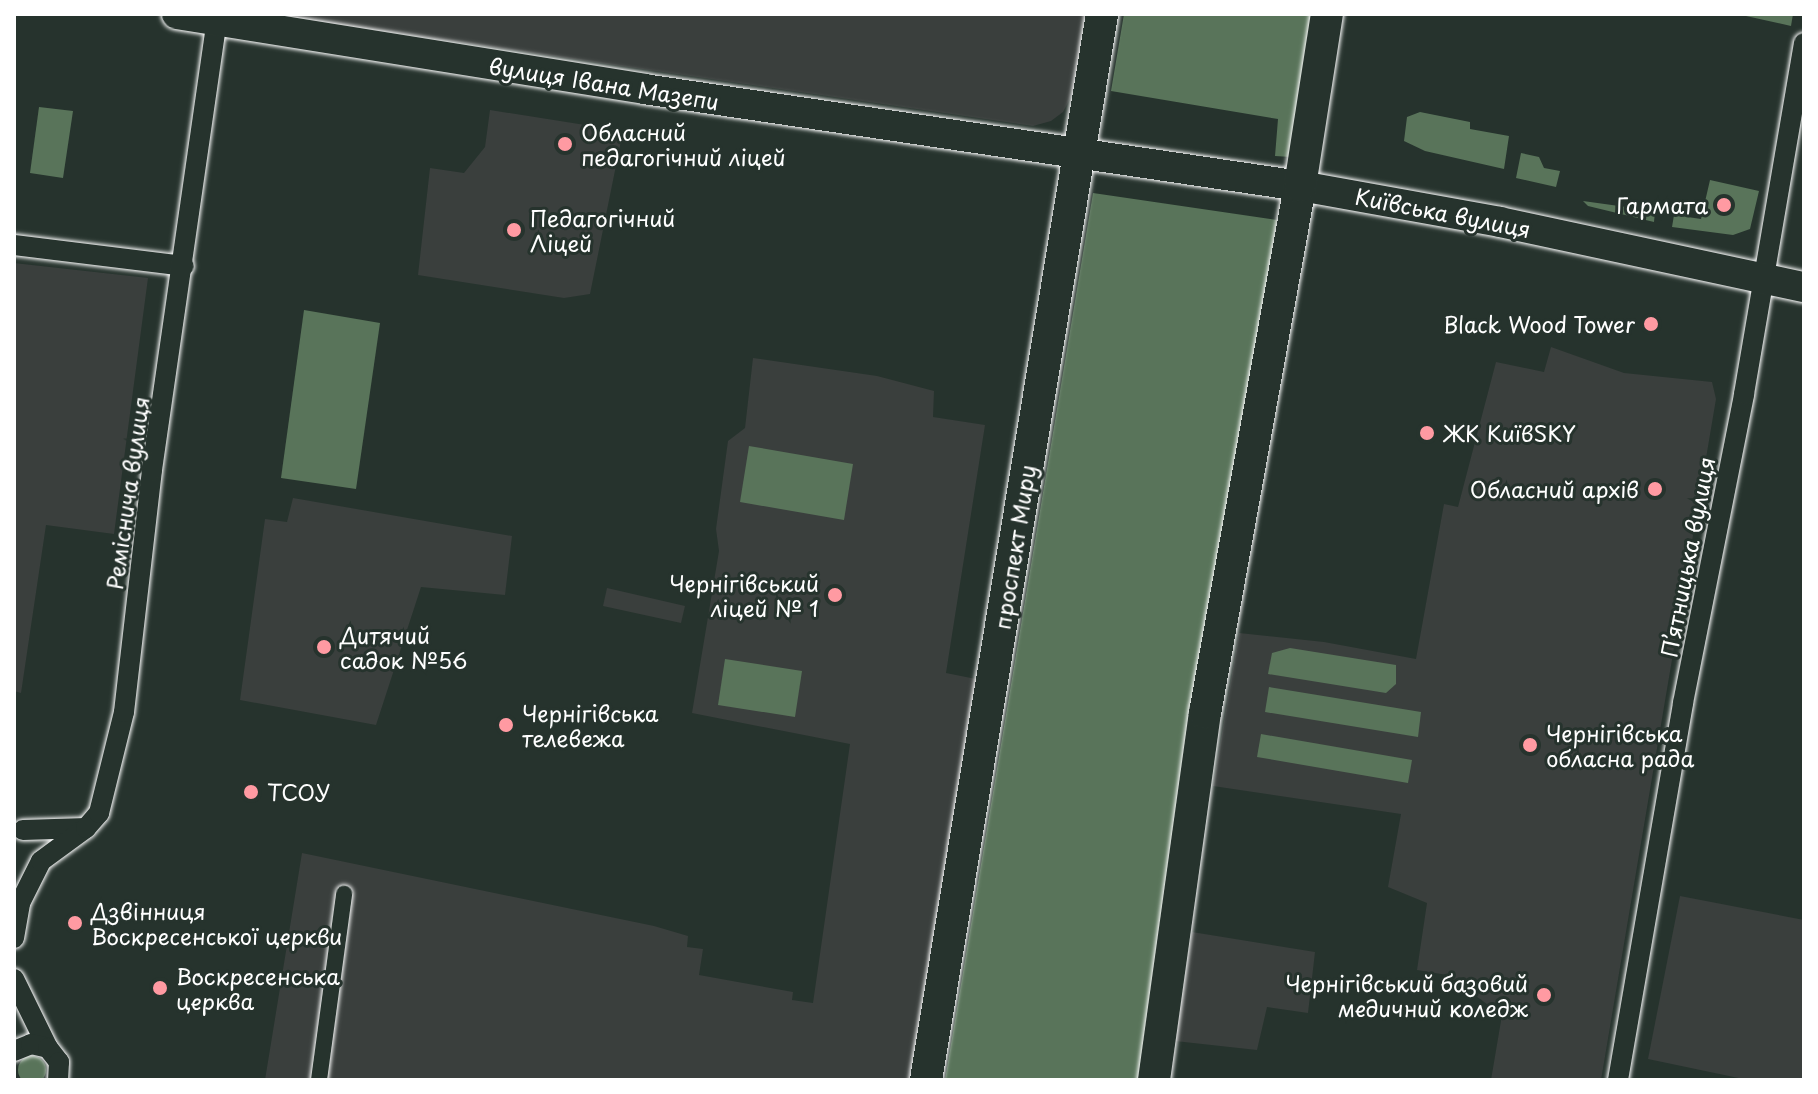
<!DOCTYPE html>
<html>
<head>
<meta charset="utf-8">
<style>
	body { margin:0 }
	#map { position:relative; width:1818px; height:1094px; overflow:hidden; background:#26332d; font-family:"Playpen Sans",sans-serif }
	div>[style] { position:absolute }
	.built>* { inset:0; background:#3a3f3d }
	.green>* { inset:0; background:#59745a }
	.round { border-radius:50% }
	.roads { filter:drop-shadow(0 0 2px #fff) drop-shadow(0 0 2px #fff) }
	.pedestrian>* { height:16px; margin:-8px; padding:0 8px; transform-origin:8px; border-radius:8px; background:#26332d }
	.minor>* { height:20px; margin:-10px; padding:0 10px; transform-origin:10px; border-radius:10px; background:#26332d }
	.secondary>* { height:30px; margin:-15px; padding:0 15px; transform-origin:15px; border-radius:15px; background:#26332d }
	.primary>* { height:32px; margin:-16px; padding:0 16px; transform-origin:16px; border-radius:16px; background:#26332d }
	.dots>* { width:22px; height:22px; translate:-50% -50%; box-sizing:border-box; border:4px solid #26332d; border-radius:50% }
	span { translate:-50% -50%; white-space:nowrap; text-align:center; line-height:1.15; -webkit-text-stroke:6px #26332d; paint-order:stroke }
	.street-label { font-size:22px; color:#fff }
	.poi-label { font-size:22px; color:#fff }
	.left { translate:0 -50%; text-align:left }
	.right { translate:-100% -50%; text-align:right }
	.frame { position:absolute; inset:0; border:16px solid #fff; pointer-events:none }
</style>
</head>
<body>
<div id="map">
	<div class="built">
		<i style="clip-path:polygon(265px 14px,1085px 14px,1076px 87px,1063px 112px,1051px 121px,1033px 126px)"></i>
		<i style="clip-path:polygon(490px 110px,623px 131px,590px 294px,564px 298px,418px 275px,430px 168px,464px 173px,485px 147px)"></i>
		<i style="clip-path:polygon(14px 263px,148px 278px,114px 534px,46px 525px,21px 693px,14px 691px)"></i>
		<i style="clip-path:polygon(1551px 347px,1624px 373px,1712px 382px,1716px 399px,1601px 1080px,1491px 1080px,1502px 1015px,1447px 975px,1417px 970px,1427px 903px,1388px 887px,1401px 814px,1213px 786px,1239px 633px,1324px 642px,1416px 659px,1444px 504px,1458px 507px,1496px 362px,1544px 372px)"></i>
		<i style="clip-path:polygon(753px 358px,877px 376px,934px 391px,933px 417px,985px 425px,946px 673px,976px 679px,912px 1080px,265px 1080px,302px 853px,654px 926px,688px 936px,687px 947px,703px 949px,699px 975px,793px 992px,792px 1000px,813px 1003px,850px 744px,692px 713px,719px 551px,716px 529px,728px 441px,745px 428px)"></i>
		<i style="clip-path:polygon(293px 498px,512px 536px,505px 595px,421px 587px,376px 725px,240px 700px,265px 519px,287px 522px)"></i>
		<i style="clip-path:polygon(607px 588px,685px 606px,681px 623px,603px 606px)"></i>
		<i style="clip-path:polygon(1680px 896px,1804px 920px,1804px 1080px,1748px 1080px,1648px 1059px)"></i>
		<i style="clip-path:polygon(1192px 932px,1315px 952px,1308px 1013px,1267px 1007px,1257px 1050px,1175px 1041px)"></i>
	</div>
	<div class="green">
		<i style="clip-path:polygon(1124px 14px,1316px 14px,1291px 157px,1275px 156px,1278px 119px,1111px 91px)"></i>
		<i style="clip-path:polygon(1737px 14px,1793px 14px,1791px 26px)"></i>
		<i style="clip-path:polygon(39px 107px,73px 111px,63px 178px,30px 173px)"></i>
		<i style="clip-path:polygon(1420px 112px,1470px 122px,1470px 129px,1509px 136px,1504px 169px,1425px 151px,1404px 141px,1407px 117px)"></i>
		<i style="clip-path:polygon(1521px 153px,1539px 157px,1544px 168px,1560px 171px,1556px 187px,1516px 178px)"></i>
		<i style="clip-path:polygon(1710px 180px,1759px 191px,1750px 229px,1733px 235px,1672px 227px,1674px 215px,1701px 219px)"></i>
		<i style="clip-path:polygon(1093px 193px,1277px 220px,1194px 712px,1140px 1080px,945px 1080px)"></i>
		<i style="clip-path:polygon(1583px 201px,1655px 211px,1654px 222px,1588px 206px)"></i>
		<i style="clip-path:polygon(304px 310px,380px 323px,356px 489px,281px 478px)"></i>
		<i style="clip-path:polygon(749px 446px,853px 464px,844px 520px,740px 502px)"></i>
		<i style="clip-path:polygon(1290px 648px,1396px 665px,1396px 684px,1386px 693px,1268px 674px,1272px 653px)"></i>
		<i style="clip-path:polygon(725px 659px,802px 671px,795px 717px,718px 705px)"></i>
		<i style="clip-path:polygon(1269px 687px,1421px 712px,1418px 737px,1265px 712px)"></i>
		<i style="clip-path:polygon(1261px 734px,1412px 760px,1408px 783px,1257px 757px)"></i>
		<i class="round" style="left:18px;top:1056px;width:28px;height:28px"></i>
	</div>
	<div class="roads">
		<div class="pedestrian">
			<i style="left:319px;top:1080px;width:188px;rotate:-82.3deg"></i>
		</div>
		<div class="minor">
			<i style="left:14px;top:245px;width:171px;rotate:7deg"></i>
			<i style="left:23px;top:830px;width:63px;rotate:-1.8deg"></i>
			<i style="left:14px;top:938px;width:36px;rotate:-80deg"></i>
			<i style="left:20px;top:903px;width:47px;rotate:-63.4deg"></i>
			<i style="left:41px;top:861px;width:56px;rotate:-36.3deg"></i>
			<i style="left:86px;top:828px;width:20px;rotate:-49deg"></i>
			<i style="left:99px;top:813px;width:104px;rotate:-76.1deg"></i>
			<i style="left:124px;top:712px;width:244px;rotate:-83.4deg"></i>
			<i style="left:152px;top:470px;width:454px;rotate:-81.8deg"></i>
			<i style="left:14px;top:979px;width:77px;rotate:63.8deg"></i>
			<i style="left:14px;top:1051px;width:18px;rotate:-22deg"></i>
			<i style="left:31px;top:1044px;width:17px;rotate:13deg"></i>
			<i style="left:48px;top:1048px;width:18px;rotate:52deg"></i>
			<i style="left:59px;top:1062px;width:18px;rotate:93deg"></i>
			<i style="left:1618px;top:1080px;width:383px;rotate:-80.2deg"></i>
			<i style="left:1683px;top:703px;width:315px;rotate:-78.8deg"></i>
			<i style="left:1744px;top:394px;width:356px;rotate:-80.3deg"></i>
		</div>
		<div class="secondary">
			<i style="left:177px;top:14px;width:473px;rotate:9.1deg"></i>
			<i style="left:644px;top:89px;width:663px;rotate:8.41deg"></i>
			<i style="left:1300px;top:186px;width:203px;rotate:10.2deg"></i>
			<i style="left:1500px;top:222px;width:311px;rotate:12.1deg"></i>
		</div>
		<div class="primary">
			<i style="left:926px;top:1080px;width:1080px;rotate:-80.62deg"></i>
			<i style="left:1154px;top:1080px;width:371px;rotate:-82.1deg"></i>
			<i style="left:1205px;top:713px;width:535px;rotate:-79.78deg"></i>
			<i style="left:1300px;top:186px;width:174px;rotate:-81.1deg"></i>
		</div>
	</div>
	<div class="dots">
		<i style="left:565px;top:144px;background:#ff9aa2"></i>
		<i style="left:1724px;top:205px;background:#ff9aa2"></i>
		<i style="left:514px;top:230px;background:#ff9aa2"></i>
		<i style="left:1651px;top:324px;background:#ff9aa2"></i>
		<i style="left:1427px;top:433px;background:#ff9aa2"></i>
		<i style="left:1655px;top:489px;background:#ff9aa2"></i>
		<i style="left:835px;top:595px;background:#ff9aa2"></i>
		<i style="left:324px;top:647px;background:#ff9aa2"></i>
		<i style="left:506px;top:725px;background:#ff9aa2"></i>
		<i style="left:1530px;top:745px;background:#ff9aa2"></i>
		<i style="left:251px;top:792px;background:#ff9aa2"></i>
		<i style="left:75px;top:923px;background:#ff9aa2"></i>
		<i style="left:160px;top:988px;background:#ff9aa2"></i>
		<i style="left:1544px;top:995px;background:#ff9aa2"></i>
	</div>
	<div class="street-label">
		<span style="left:604px;top:83px;rotate:9deg">вулиця Івана Мазепи</span>
		<span style="left:1443px;top:212px;rotate:11deg">Київська вулиця</span>
		<span style="left:127px;top:493px;rotate:-82deg">Реміснича вулиця</span>
		<span style="left:1014px;top:547px;rotate:-81deg">проспект Миру</span>
		<span style="left:1687px;top:557px;rotate:-79deg">Пʼятницька вулиця</span>
	</div>
	<div class="poi-label">
		<span class="left" style="left:581px;top:144px">Обласний<br>педагогічний ліцей</span>
		<span class="right" style="left:1708px;top:205px">Гармата</span>
		<span class="left" style="left:530px;top:230px">Педагогічний<br>Ліцей</span>
		<span class="right" style="left:1635px;top:324px">Black Wood Tower</span>
		<span class="left" style="left:1443px;top:433px">ЖК КиївSKY</span>
		<span class="right" style="left:1639px;top:489px">Обласний архів</span>
		<span class="right" style="left:819px;top:595px">Чернігівський<br>ліцей № 1</span>
		<span class="left" style="left:340px;top:647px">Дитячий<br>садок №56</span>
		<span class="left" style="left:522px;top:725px">Чернігівська<br>телевежа</span>
		<span class="left" style="left:1546px;top:745px">Чернігівська<br>обласна рада</span>
		<span class="left" style="left:267px;top:792px">ТСОУ</span>
		<span class="left" style="left:91px;top:923px">Дзвінниця<br>Воскресенської церкви</span>
		<span class="left" style="left:176px;top:988px">Воскресенська<br>церква</span>
		<span class="right" style="left:1528px;top:995px">Чернігівський базовий<br>медичний коледж</span>
	</div>
	<div class="frame"></div>
</div>
</body>
</html>
